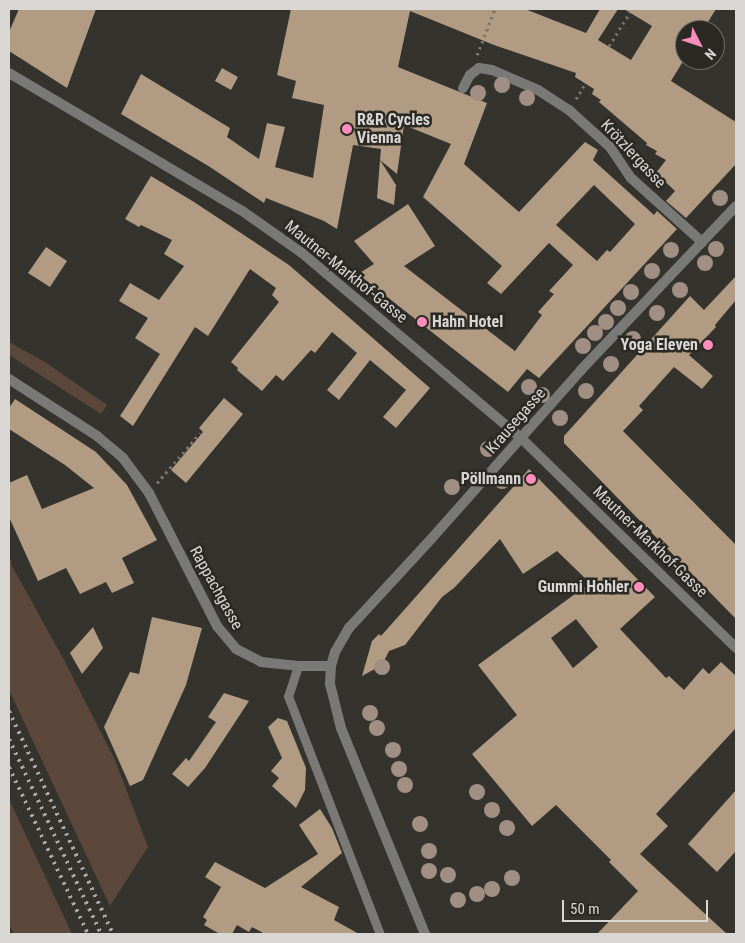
<!DOCTYPE html>
<html>
<head>
<meta charset="utf-8">
<style>
	body { margin:0 }
	#map { position:relative; width:745px; height:943px; overflow:hidden; background:#35332e; font-family:"Roboto Condensed",sans-serif }
	div>[style] { position:absolute }
	.green>* { inset:0; background:#5c473b }
	.building>* { inset:0; background:#b19b82 }
	.path>* { height:3px; margin-top:-1.5px; transform-origin:0; background:repeating-linear-gradient(90deg,#767571 0 2.5px,transparent 0 6.5px) }
	.service>* { height:9px; margin:-4.5px; padding:0 4.5px; transform-origin:4.5px; border-radius:4.5px; background:#797a77 }
	.minor>* { height:10px; margin:-5px; padding:0 5px; transform-origin:5px; border-radius:5px; background:#797a77 }
	.rail>* { height:4px; margin-top:-2px; transform-origin:0; background:repeating-linear-gradient(90deg,#aaa9a5 0 2.5px,transparent 0 7.5px) }
	.trees>* { width:16px; height:16px; margin:-8px; border-radius:50%; background:#a28f83 }
	.dots>* { width:14px; height:14px; translate:-50% -50%; box-sizing:border-box; border:2px solid #2b2924; border-radius:50% }
	span { translate:-50% -50%; white-space:nowrap; text-align:center; line-height:1.15; -webkit-text-stroke:5px #2b2924; paint-order:stroke }
	.poi-label { font-size:16px; color:#d8d7d4; font-weight:700 }
	.left { translate:0 -50%; text-align:left }
	.right { translate:-100% -50%; text-align:right }
	.street-label { font-size:16px; color:#d8d7d4 }
	.frame { position:absolute; inset:0; border:10px solid #d8d7d4; pointer-events:none }
	.north { position:absolute; left:675px; top:20px; width:50px; height:50px; box-sizing:border-box; background:#2b2924; border:1px solid #706f6a; border-radius:50%; rotate:131deg; font-size:14px; font-weight:700; line-height:20px; text-align:center; color:#d8d7d4 }
	.north::after { content:''; display:block; margin:auto; width:18px; height:22px; background:#fe8ebc; clip-path:polygon(50% 0,100% 100%,50% 72%,0 100%) }
	.scale { position:absolute; left:562px; top:900px; width:146px; height:22px; box-sizing:border-box; border:2px solid #d8d7d4; border-top:0; padding-left:6px; font-size:15px; line-height:18px; white-space:nowrap; color:#d8d7d4; -webkit-text-stroke:4px #2b2924; paint-order:stroke }
</style>
</head>
<body>
<div id="map">
	<div class="green">
		<i style="clip-path:polygon(9px 342px,45px 362px,107px 405px,101px 414px,9px 355px)"></i>
		<i style="clip-path:polygon(9px 554px,12px 566px,64px 660px,115px 760px,148px 847px,110px 906px,9px 690px)"></i>
		<i style="clip-path:polygon(9px 799px,72px 934px,14px 934px,9px 924px)"></i>
	</div>
	<div class="building">
		<i style="clip-path:polygon(19px 9px,96px 9px,67px 88px,9px 51px,9px 32px)"></i>
		<i style="clip-path:polygon(evenodd,291px 9px,525px 9px,586px 33px,600px 9px,618px 9px,598px 40px,631px 60px,652px 26px,624px 9px,716px 9px,703px 30px,685px 30px,685px 58px,671px 81px,736px 122px,736px 164px,686px 218px,666px 201px,675px 191px,656px 173px,666px 160px,655px 154px,657px 151px,646px 145px,647px 143px,599px 102px,601px 100px,592px 94px,594px 89px,575px 77px,576px 73px,494px 45px,410px 11px,398px 67px,487px 103px,464px 164px,519px 212px,585px 142px,598px 150px,593px 160px,654px 215px,657px 211px,677px 229px,539px 378px,527px 369px,508px 392px,358px 274px,374px 264px,354px 241px,408px 204px,435px 246px,404px 266px,515px 351px,542px 315px,538px 312px,554px 294px,549px 291px,573px 265px,549px 243px,501px 294px,487px 283px,502px 266px,423px 197px,451px 144px,404px 125px,397px 174px,380px 160px,381px 149px,353px 145px,337px 229px,324px 221px,266px 198px,264px 203px,210px 167px,121px 114px,141px 74px,230px 128px,227px 137px,259px 159px,267px 123px,285px 127px,275px 167px,313px 178px,324px 105px,292px 98px,296px 81px,277px 75px,291px 9px,594px 185px,635px 224px,610px 252px,607px 250px,597px 261px,556px 225px,594px 185px)"></i>
		<i style="clip-path:polygon(222px 68px,238px 77px,231px 90px,215px 81px)"></i>
		<i style="clip-path:polygon(380px 160px,396px 185px,394px 205px,377px 198px)"></i>
		<i style="clip-path:polygon(151px 176px,194px 202px,289px 265px,430px 388px,396px 428px,383px 417px,406px 390px,370px 360px,339px 400px,327px 390px,357px 353px,332px 332px,315px 353px,311px 350px,283px 381px,276px 375px,262px 391px,237px 370px,238px 368px,231px 362px,279px 302px,272px 295px,276px 288px,250px 269px,208px 336px,195px 327px,133px 426px,120px 416px,160px 354px,135px 338px,148px 318px,119px 301px,130px 283px,159px 300px,184px 266px,164px 254px,172px 240px,141px 225px,139px 227px,125px 219px)"></i>
		<i style="clip-path:polygon(46px 247px,67px 261px,50px 287px,28px 273px)"></i>
		<i style="clip-path:polygon(736px 276px,736px 300px,715px 325px,716px 327px,689px 355px,713px 376px,702px 389px,674px 367px,639px 406px,643px 410px,623px 431px,736px 545px,736px 619px,564px 443px,564px 436px,690px 296px,704px 310px)"></i>
		<i style="clip-path:polygon(224px 398px,243px 414px,186px 483px,171px 470px,203px 432px,199px 428px)"></i>
		<i style="clip-path:polygon(15px 399px,96px 452px,127px 485px,157px 540px,122px 558px,134px 583px,112px 593px,106px 582px,80px 594px,66px 568px,38px 581px,9px 517px,9px 483px,27px 475px,42px 509px,94px 488px,65px 465px,9px 429px,9px 408px)"></i>
		<i style="clip-path:polygon(evenodd,529px 469px,655px 597px,620px 629px,666px 678px,669px 676px,684px 690px,703px 668px,709px 674px,721px 662px,736px 676px,736px 728px,656px 814px,668px 826px,640px 854px,727px 934px,597px 934px,638px 891px,609px 862px,611px 860px,556px 805px,532px 826px,472px 754px,517px 715px,478px 665px,590px 583px,557px 551px,523px 574px,500px 539px,454px 588px,442px 597px,405px 645px,389px 651px,382px 665px,362px 676px,372px 641px,379px 634px,381px 636px,529px 469px,576px 619px,598px 647px,573px 668px,551px 638px,576px 619px)"></i>
		<i style="clip-path:polygon(152px 617px,202px 628px,186px 685px,143px 780px,130px 786px,104px 727px,130px 672px,139px 674px)"></i>
		<i style="clip-path:polygon(93px 627px,103px 648px,82px 674px,70px 653px)"></i>
		<i style="clip-path:polygon(224px 693px,249px 701px,205px 768px,188px 787px,172px 774px,186px 758px,189px 761px,216px 722px,208px 717px)"></i>
		<i style="clip-path:polygon(278px 718px,287px 721px,306px 768px,305px 790px,296px 808px,272px 786px,279px 778px,271px 771px,282px 758px,268px 727px)"></i>
		<i style="clip-path:polygon(736px 790px,736px 851px,717px 872px,688px 844px)"></i>
		<i style="clip-path:polygon(320px 809px,332px 828px,342px 853px,301px 887px,339px 907px,334px 920px,359px 934px,265px 934px,252px 927px,249px 932px,237px 925px,232px 934px,220px 934px,204px 925px,207px 920px,203px 917px,221px 887px,205px 877px,215px 862px,265px 888px,318px 854px,299px 825px)"></i>
	</div>
	<div class="path">
		<i style="left:609px;top:46px;width:40px;rotate:-58deg"></i>
		<i style="left:477px;top:55px;width:49px;rotate:-68.6deg"></i>
		<i style="left:576px;top:99px;width:17px;rotate:-59deg"></i>
		<i style="left:157px;top:483px;width:66px;rotate:-49.3deg"></i>
	</div>
	<div class="service">
		<i style="left:298px;top:666px;width:32px;rotate:108deg"></i>
		<i style="left:288px;top:696px;width:255px;rotate:68.9deg"></i>
	</div>
	<div class="minor">
		<i style="left:9px;top:73px;width:269px;rotate:30.6deg"></i>
		<i style="left:241px;top:210px;width:75px;rotate:35.2deg"></i>
		<i style="left:302px;top:253px;width:287px;rotate:40.2deg"></i>
		<i style="left:521px;top:438px;width:301px;rotate:44.3deg"></i>
		<i style="left:463px;top:88px;width:15px;rotate:-62deg"></i>
		<i style="left:470px;top:75px;width:11px;rotate:-38deg"></i>
		<i style="left:479px;top:68px;width:13px;rotate:9deg"></i>
		<i style="left:492px;top:70px;width:50px;rotate:23.5deg"></i>
		<i style="left:538px;top:90px;width:37px;rotate:33deg"></i>
		<i style="left:569px;top:110px;width:55px;rotate:42.1deg"></i>
		<i style="left:610px;top:147px;width:37px;rotate:56deg"></i>
		<i style="left:631px;top:178px;width:96px;rotate:42deg"></i>
		<i style="left:9px;top:379px;width:105px;rotate:32.9deg"></i>
		<i style="left:97px;top:436px;width:34px;rotate:40deg"></i>
		<i style="left:123px;top:458px;width:44px;rotate:53.4deg"></i>
		<i style="left:149px;top:493px;width:149px;rotate:62.9deg"></i>
		<i style="left:217px;top:626px;width:30px;rotate:50deg"></i>
		<i style="left:236px;top:649px;width:28px;rotate:27deg"></i>
		<i style="left:261px;top:662px;width:37px;rotate:6deg"></i>
		<i style="left:298px;top:666px;width:33px"></i>
		<i style="left:425px;top:934px;width:222px;rotate:-112.2deg"></i>
		<i style="left:341px;top:728px;width:45px;rotate:-104deg"></i>
		<i style="left:330px;top:684px;width:18px;rotate:-87deg"></i>
		<i style="left:331px;top:666px;width:15px;rotate:-74deg"></i>
		<i style="left:335px;top:652px;width:28px;rotate:-60deg"></i>
		<i style="left:349px;top:628px;width:122px;rotate:-47.3deg"></i>
		<i style="left:432px;top:538px;width:225px;rotate:-48.4deg"></i>
		<i style="left:581px;top:370px;width:226px;rotate:-46.6deg"></i>
	</div>
	<div class="rail">
		<i style="left:9px;top:711px;width:246px;rotate:65deg"></i>
		<i style="left:9px;top:739px;width:216px;rotate:64.7deg"></i>
		<i style="left:9px;top:767px;width:185px;rotate:64.7deg"></i>
	</div>
	<div class="trees">
		<i style="left:502px;top:85px"></i>
		<i style="left:478px;top:93px"></i>
		<i style="left:527px;top:98px"></i>
		<i style="left:720px;top:198px"></i>
		<i style="left:716px;top:249px"></i>
		<i style="left:671px;top:250px"></i>
		<i style="left:705px;top:263px"></i>
		<i style="left:652px;top:271px"></i>
		<i style="left:680px;top:290px"></i>
		<i style="left:631px;top:292px"></i>
		<i style="left:618px;top:308px"></i>
		<i style="left:657px;top:313px"></i>
		<i style="left:606px;top:322px"></i>
		<i style="left:595px;top:333px"></i>
		<i style="left:633px;top:339px"></i>
		<i style="left:583px;top:346px"></i>
		<i style="left:611px;top:364px"></i>
		<i style="left:529px;top:387px"></i>
		<i style="left:586px;top:391px"></i>
		<i style="left:542px;top:395px"></i>
		<i style="left:560px;top:418px"></i>
		<i style="left:488px;top:449px"></i>
		<i style="left:502px;top:481px"></i>
		<i style="left:452px;top:487px"></i>
		<i style="left:382px;top:667px"></i>
		<i style="left:370px;top:713px"></i>
		<i style="left:377px;top:728px"></i>
		<i style="left:393px;top:750px"></i>
		<i style="left:399px;top:769px"></i>
		<i style="left:405px;top:785px"></i>
		<i style="left:477px;top:792px"></i>
		<i style="left:492px;top:810px"></i>
		<i style="left:420px;top:824px"></i>
		<i style="left:507px;top:828px"></i>
		<i style="left:429px;top:851px"></i>
		<i style="left:429px;top:871px"></i>
		<i style="left:448px;top:875px"></i>
		<i style="left:512px;top:878px"></i>
		<i style="left:492px;top:889px"></i>
		<i style="left:477px;top:894px"></i>
		<i style="left:458px;top:900px"></i>
	</div>
	<div class="dots">
		<i style="left:347px;top:129px;background:#fe8ebc"></i>
		<i style="left:422px;top:322px;background:#fe8ebc"></i>
		<i style="left:708px;top:345px;background:#fe8ebc"></i>
		<i style="left:531px;top:479px;background:#fe8ebc"></i>
		<i style="left:639px;top:587px;background:#fe8ebc"></i>
	</div>
	<div class="poi-label">
		<span class="left" style="left:357px;top:129px">R&amp;R Cycles<br>Vienna</span>
		<span class="left" style="left:432px;top:322px">Hahn Hotel</span>
		<span class="right" style="left:698px;top:345px">Yoga Eleven</span>
		<span class="right" style="left:521px;top:479px">Pöllmann</span>
		<span class="right" style="left:629px;top:587px">Gummi Hohler</span>
	</div>
	<div class="street-label">
		<span style="left:633px;top:154px;rotate:47deg">Krötzlergasse</span>
		<span style="left:346px;top:272px;rotate:39deg">Mautner-Markhof-Gasse</span>
		<span style="left:516px;top:421px;rotate:-49deg">Krausegasse</span>
		<span style="left:650px;top:542px;rotate:44deg">Mautner-Markhof-Gasse</span>
		<span style="left:216px;top:588px;rotate:61deg">Rappachgasse</span>
	</div>
	<div class="frame"></div>
	<div class="north">N</div>
	<div class="scale">50 m</div>
</div>
</body>
</html>
